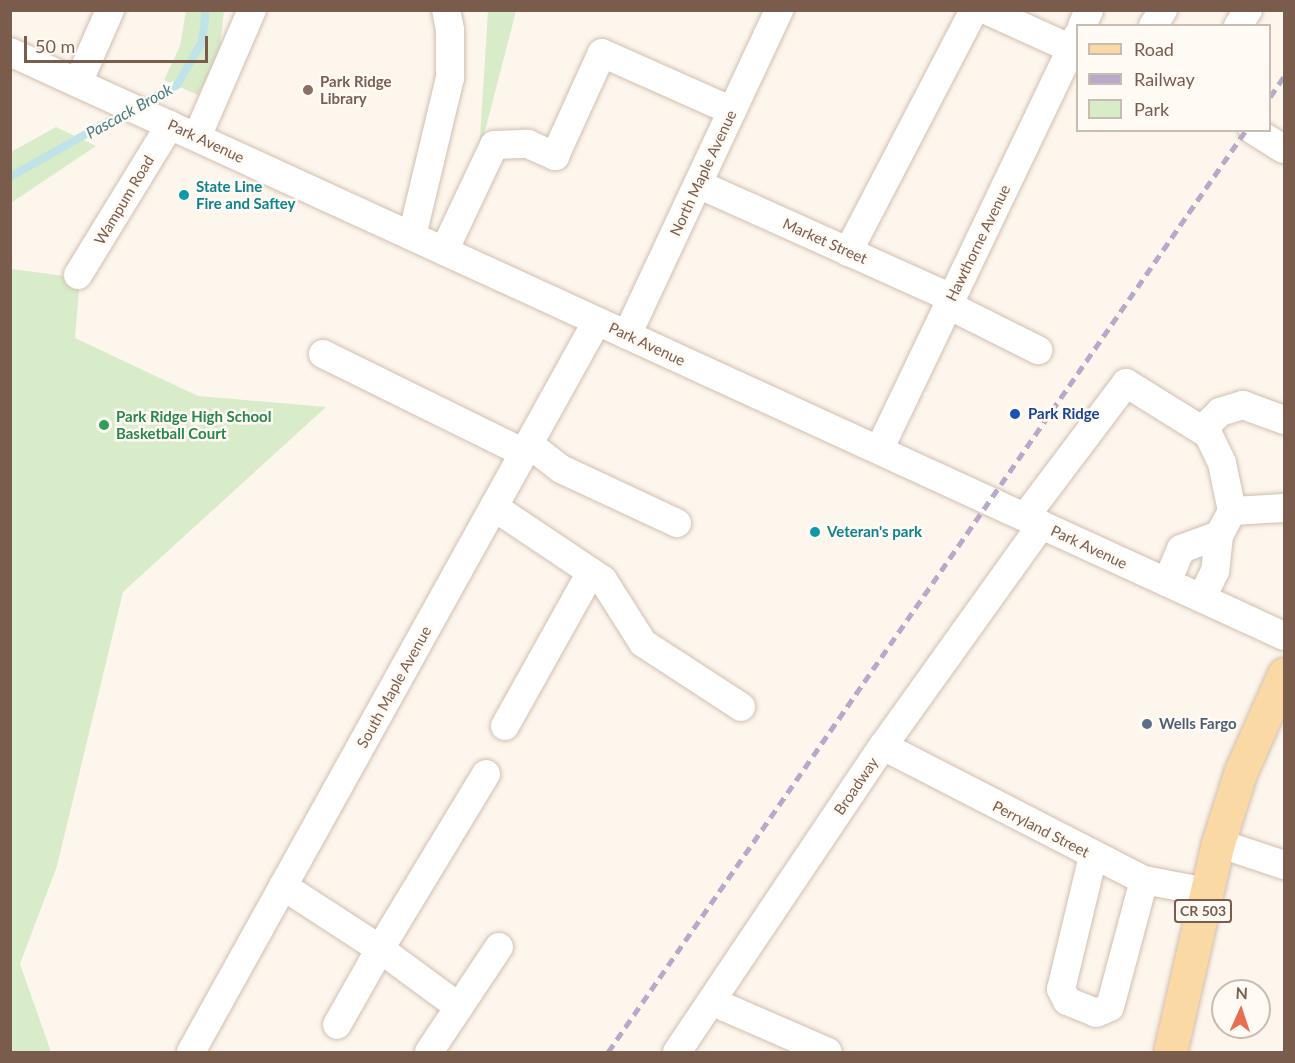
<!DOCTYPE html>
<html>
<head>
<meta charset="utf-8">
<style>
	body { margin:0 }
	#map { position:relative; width:1295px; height:1063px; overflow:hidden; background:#fdf6ec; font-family:Lato,sans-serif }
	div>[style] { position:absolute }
	.green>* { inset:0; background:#d8ecc9 }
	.stream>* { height:8px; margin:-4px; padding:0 4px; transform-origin:4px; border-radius:4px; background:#bfe3e8 }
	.roads { filter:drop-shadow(0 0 2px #d1beb0) drop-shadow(0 0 2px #d1beb0) }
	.minor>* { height:28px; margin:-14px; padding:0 14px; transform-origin:14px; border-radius:14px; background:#fff }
	.major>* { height:33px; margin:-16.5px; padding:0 16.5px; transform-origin:16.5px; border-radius:16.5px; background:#fbd9a5 }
	.rail>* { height:4.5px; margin-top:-2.25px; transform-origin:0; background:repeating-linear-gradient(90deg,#b9a8c9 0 9px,transparent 0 15px) }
	.dots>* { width:16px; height:16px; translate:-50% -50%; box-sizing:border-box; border:3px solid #fffaf3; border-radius:50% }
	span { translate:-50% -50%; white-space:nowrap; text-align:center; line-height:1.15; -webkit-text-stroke:5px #fffaf3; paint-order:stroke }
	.shield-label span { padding:2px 4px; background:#fffaf3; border:2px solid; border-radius:4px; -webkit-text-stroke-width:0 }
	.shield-label { font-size:14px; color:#7a5c4d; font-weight:700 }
	.education-label { font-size:15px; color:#785e54; font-weight:700 }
	.left { translate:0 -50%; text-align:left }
	.street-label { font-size:15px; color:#7a5c4d }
	.culture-label { font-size:15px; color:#0d838f; font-weight:700 }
	.transit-label { font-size:15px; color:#164399; font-weight:700 }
	.leisure-label { font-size:15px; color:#27864d; font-weight:700 }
	.service-label { font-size:15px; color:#4e5e75; font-weight:700 }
	.water-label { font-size:16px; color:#437c86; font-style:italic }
	.frame { position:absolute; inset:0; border:12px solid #7a5c4d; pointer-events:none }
	.legend { position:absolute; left:1076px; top:24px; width:195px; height:108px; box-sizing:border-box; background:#fffaf3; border:2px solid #cabbb1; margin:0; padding:8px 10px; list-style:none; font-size:18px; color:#7a5c4d }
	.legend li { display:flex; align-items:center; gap:12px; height:30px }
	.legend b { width:30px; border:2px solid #cabbb1 }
	.north { position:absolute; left:1211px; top:979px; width:60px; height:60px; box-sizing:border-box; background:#fffaf3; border:2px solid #cabbb1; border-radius:50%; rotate:3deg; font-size:16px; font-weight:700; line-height:24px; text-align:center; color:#7a5c4d }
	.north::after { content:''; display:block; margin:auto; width:21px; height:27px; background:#e76f51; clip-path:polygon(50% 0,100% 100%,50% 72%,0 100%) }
	.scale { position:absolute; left:24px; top:36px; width:184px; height:27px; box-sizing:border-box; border:3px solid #7a5c4d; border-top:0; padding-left:8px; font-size:18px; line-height:21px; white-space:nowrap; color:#7a5c4d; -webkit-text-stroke:4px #fffaf3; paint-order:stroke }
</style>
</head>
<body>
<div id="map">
	<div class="green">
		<i style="clip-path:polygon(186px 11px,224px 11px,219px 56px,198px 95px,164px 80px,180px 46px)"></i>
		<i style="clip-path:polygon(488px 11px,516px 11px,479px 154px)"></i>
		<i style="clip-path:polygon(56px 127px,96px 146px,11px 203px,11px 152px)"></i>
		<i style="clip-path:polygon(11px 269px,80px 278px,75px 338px,198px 396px,326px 407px,123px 592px,57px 866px,20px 964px,51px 1052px,11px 1052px)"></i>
	</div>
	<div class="stream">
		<i style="left:141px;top:103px;width:40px;rotate:-26.6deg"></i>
		<i style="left:177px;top:85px;width:50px;rotate:-59.8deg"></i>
		<i style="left:202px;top:42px;width:32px;rotate:-83deg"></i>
		<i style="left:10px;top:177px;width:132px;rotate:-29.5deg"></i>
	</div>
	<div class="roads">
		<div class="minor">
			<i style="left:986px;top:10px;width:101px;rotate:24.5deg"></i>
			<i style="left:1082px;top:26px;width:17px;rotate:-66deg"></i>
			<i style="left:1153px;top:26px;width:19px;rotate:-58deg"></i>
			<i style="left:1238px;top:26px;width:19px;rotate:-58deg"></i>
			<i style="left:10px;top:52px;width:1401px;rotate:24.63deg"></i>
			<i style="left:78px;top:83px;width:80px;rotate:-66.3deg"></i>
			<i style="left:1253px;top:130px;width:36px;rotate:32deg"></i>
			<i style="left:197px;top:137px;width:138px;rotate:-66.6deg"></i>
			<i style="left:698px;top:184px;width:278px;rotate:24.2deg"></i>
			<i style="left:412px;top:236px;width:163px;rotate:-76.5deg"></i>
			<i style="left:450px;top:78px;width:48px;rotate:-90deg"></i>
			<i style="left:450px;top:30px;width:20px;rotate:-101deg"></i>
			<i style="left:444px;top:251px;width:117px;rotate:-64.7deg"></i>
			<i style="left:494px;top:145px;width:34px;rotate:-2deg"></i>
			<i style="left:528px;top:144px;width:30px;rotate:24deg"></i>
			<i style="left:555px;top:156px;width:113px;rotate:-65.5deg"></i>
			<i style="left:602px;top:53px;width:142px;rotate:24deg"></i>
			<i style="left:848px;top:252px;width:273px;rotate:-62.5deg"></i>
			<i style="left:78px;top:275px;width:176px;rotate:-58.5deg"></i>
			<i style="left:948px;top:305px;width:101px;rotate:26.6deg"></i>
			<i style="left:627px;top:335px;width:359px;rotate:-64.9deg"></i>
			<i style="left:323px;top:354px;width:224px;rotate:26.2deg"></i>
			<i style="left:1202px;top:430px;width:25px;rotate:-45deg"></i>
			<i style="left:1220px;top:412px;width:24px;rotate:-17deg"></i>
			<i style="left:1243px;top:405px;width:44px;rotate:20.1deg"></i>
			<i style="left:529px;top:444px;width:41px;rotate:38deg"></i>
			<i style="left:561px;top:469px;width:128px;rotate:25deg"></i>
			<i style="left:879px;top:450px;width:460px;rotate:-64.4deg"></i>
			<i style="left:494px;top:507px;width:131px;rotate:33.8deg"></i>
			<i style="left:603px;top:580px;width:75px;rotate:57.6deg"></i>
			<i style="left:643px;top:643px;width:117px;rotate:33.1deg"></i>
			<i style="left:1232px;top:511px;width:52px;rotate:-3.3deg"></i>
			<i style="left:1025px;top:517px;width:168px;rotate:-53deg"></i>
			<i style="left:1126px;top:383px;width:97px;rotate:31.9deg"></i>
			<i style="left:1208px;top:434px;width:32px;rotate:64deg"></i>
			<i style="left:1222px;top:463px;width:49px;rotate:78.2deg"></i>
			<i style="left:1232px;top:511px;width:27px;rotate:118deg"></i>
			<i style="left:1219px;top:535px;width:36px;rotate:96deg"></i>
			<i style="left:1215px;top:571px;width:30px;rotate:116deg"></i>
			<i style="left:1167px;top:582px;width:36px;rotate:-67deg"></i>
			<i style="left:1181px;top:549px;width:40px;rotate:-20.2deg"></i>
			<i style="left:505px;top:726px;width:176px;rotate:-60.8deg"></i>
			<i style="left:883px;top:746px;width:293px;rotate:27.2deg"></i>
			<i style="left:1144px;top:880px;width:64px;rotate:10.8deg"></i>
			<i style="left:486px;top:774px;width:205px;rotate:121.2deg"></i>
			<i style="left:380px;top:949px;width:98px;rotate:36.3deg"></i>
			<i style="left:459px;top:1007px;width:72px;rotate:-56.3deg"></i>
			<i style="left:1218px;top:843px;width:70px;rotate:18.4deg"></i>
			<i style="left:1093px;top:856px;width:137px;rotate:103.5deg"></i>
			<i style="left:1061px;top:989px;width:13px;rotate:63deg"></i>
			<i style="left:1067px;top:1001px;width:31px;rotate:22deg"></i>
			<i style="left:1096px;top:1013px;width:15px;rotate:-23deg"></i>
			<i style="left:1110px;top:1007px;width:131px;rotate:-75deg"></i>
			<i style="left:283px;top:886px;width:116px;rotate:33deg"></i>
			<i style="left:380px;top:949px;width:87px;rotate:119.5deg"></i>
			<i style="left:713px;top:1002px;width:125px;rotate:23.5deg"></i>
			<i style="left:191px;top:1052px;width:836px;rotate:-60.95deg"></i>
			<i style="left:429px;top:1052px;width:54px;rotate:-56.3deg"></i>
			<i style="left:677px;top:1052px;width:369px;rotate:-56.1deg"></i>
			<i style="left:883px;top:746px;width:272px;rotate:-54.4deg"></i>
		</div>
		<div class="major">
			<i style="left:1170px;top:1052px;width:214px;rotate:-77.1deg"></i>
			<i style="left:1218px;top:843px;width:76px;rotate:-72.3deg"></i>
			<i style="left:1241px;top:771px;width:106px;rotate:-66.1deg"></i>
		</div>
	</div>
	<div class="rail">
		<i style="left:1270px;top:97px;width:25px;rotate:-56deg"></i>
		<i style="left:608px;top:1052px;width:1121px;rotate:-55.32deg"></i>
	</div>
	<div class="dots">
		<i style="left:308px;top:90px;background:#8d6e63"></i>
		<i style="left:184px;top:195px;background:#0f9aa8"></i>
		<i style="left:1015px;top:414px;background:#1a4fb4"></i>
		<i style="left:104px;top:425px;background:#2e9e5b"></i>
		<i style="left:815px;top:532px;background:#0f9aa8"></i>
		<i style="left:1147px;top:724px;background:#5c6f8a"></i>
	</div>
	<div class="shield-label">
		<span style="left:1203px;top:911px">CR 503</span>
	</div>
	<div class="education-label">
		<span class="left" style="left:320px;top:90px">Park Ridge<br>Library</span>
	</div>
	<div class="street-label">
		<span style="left:206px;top:141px;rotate:25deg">Park Avenue</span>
		<span style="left:703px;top:173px;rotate:-65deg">North Maple Avenue</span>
		<span style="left:124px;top:200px;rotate:-59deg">Wampum Road</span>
		<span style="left:825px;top:241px;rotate:24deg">Market Street</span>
		<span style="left:978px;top:243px;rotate:-64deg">Hawthorne Avenue</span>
		<span style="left:647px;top:344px;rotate:25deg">Park Avenue</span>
		<span style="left:1089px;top:547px;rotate:25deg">Park Avenue</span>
		<span style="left:394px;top:687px;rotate:-61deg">South Maple Avenue</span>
		<span style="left:856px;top:786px;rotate:-56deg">Broadway</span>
		<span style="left:1041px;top:829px;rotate:27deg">Perryland Street</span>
	</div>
	<div class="culture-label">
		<span class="left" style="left:196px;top:195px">State Line<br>Fire and Saftey</span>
		<span class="left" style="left:827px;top:532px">Veteran's park</span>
	</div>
	<div class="transit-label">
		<span class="left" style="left:1028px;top:414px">Park Ridge</span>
	</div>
	<div class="leisure-label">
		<span class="left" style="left:116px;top:425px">Park Ridge High School<br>Basketball Court</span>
	</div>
	<div class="service-label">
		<span class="left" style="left:1159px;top:724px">Wells Fargo</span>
	</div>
	<div class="water-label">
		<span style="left:129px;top:111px;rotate:-29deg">Pascack Brook</span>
	</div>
	<div class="frame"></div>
	<ul class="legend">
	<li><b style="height:8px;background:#fbd9a5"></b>Road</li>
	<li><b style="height:8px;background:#b9a8c9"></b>Railway</li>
	<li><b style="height:16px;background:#d8ecc9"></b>Park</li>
	</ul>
	<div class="north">N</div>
	<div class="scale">50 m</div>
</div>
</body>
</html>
